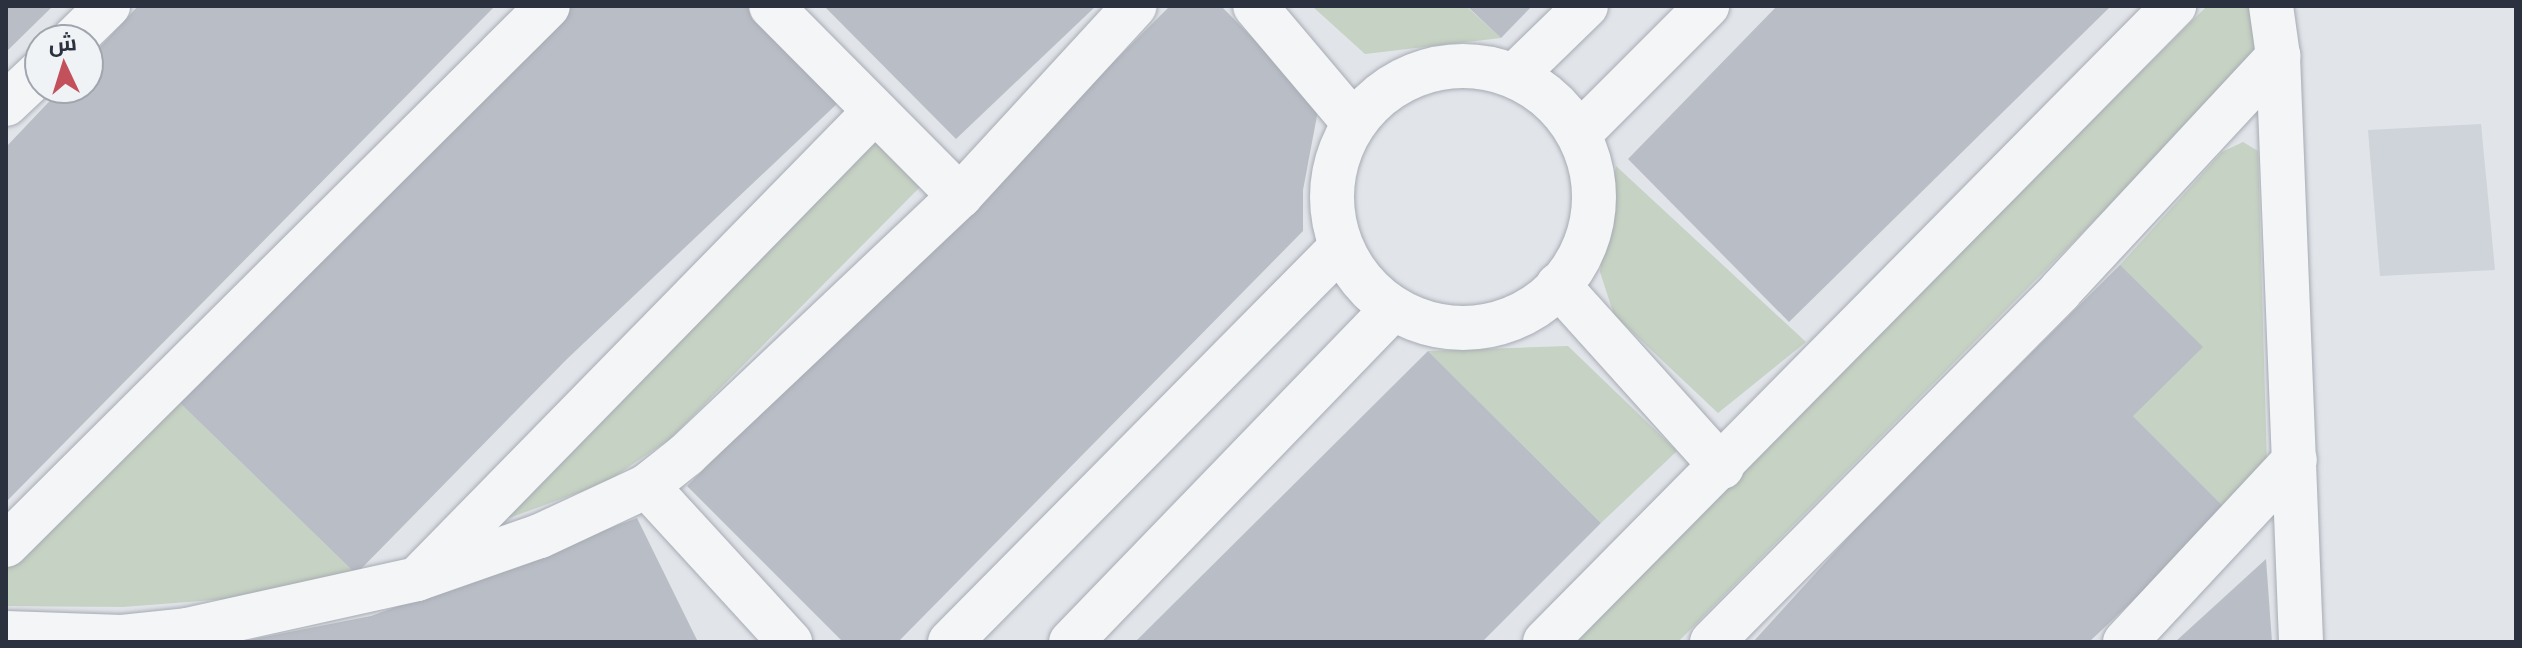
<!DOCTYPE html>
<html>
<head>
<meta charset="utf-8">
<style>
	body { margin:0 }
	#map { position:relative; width:2522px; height:648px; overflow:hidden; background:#e1e4e9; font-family:"Noto Sans",Cairo,sans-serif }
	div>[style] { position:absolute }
	.built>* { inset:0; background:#cfd3da }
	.green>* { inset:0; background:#c6d2c3 }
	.building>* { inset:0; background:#b9bdc5 }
	.roads { filter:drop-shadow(0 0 2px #a7abb3) drop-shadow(0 0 2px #a7abb3) }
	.minor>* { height:44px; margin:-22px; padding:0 22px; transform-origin:22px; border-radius:22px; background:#f3f5f7 }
	.minor>.ring { margin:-22px; padding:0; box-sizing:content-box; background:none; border:44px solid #f3f5f7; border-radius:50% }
	span { translate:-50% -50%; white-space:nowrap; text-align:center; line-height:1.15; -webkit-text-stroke:8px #f0f3f6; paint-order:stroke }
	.frame { position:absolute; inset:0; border:8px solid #2b313f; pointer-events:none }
	.north { position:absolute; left:24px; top:24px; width:80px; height:80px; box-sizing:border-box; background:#f0f3f6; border:2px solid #a1a5ad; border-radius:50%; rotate:356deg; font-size:22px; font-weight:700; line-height:32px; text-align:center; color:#2b313f }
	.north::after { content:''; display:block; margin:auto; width:28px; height:36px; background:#c3515c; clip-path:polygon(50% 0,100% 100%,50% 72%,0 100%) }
</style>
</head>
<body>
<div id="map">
	<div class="built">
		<i style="clip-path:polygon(2481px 124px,2495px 270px,2380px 276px,2368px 130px)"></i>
	</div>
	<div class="green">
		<i style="clip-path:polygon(1312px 6px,1466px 6px,1501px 38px,1365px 54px)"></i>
		<i style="clip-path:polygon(2207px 6px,2258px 6px,2259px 54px,1678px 642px,1568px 642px)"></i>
		<i style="clip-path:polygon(871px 127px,923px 184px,670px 439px,605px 483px,479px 529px)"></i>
		<i style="clip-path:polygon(2243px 142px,2258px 151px,2267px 464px,2228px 511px,2133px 416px,2120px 265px,2222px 152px)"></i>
		<i style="clip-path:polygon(1616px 166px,1806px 342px,1718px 413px,1614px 315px,1600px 272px)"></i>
		<i style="clip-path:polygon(1568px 346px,1677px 451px,1601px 523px,1428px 351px)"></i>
		<i style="clip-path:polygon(180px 403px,356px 574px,226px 599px,123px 607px,6px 606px,6px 570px,141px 427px)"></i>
	</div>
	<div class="building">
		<i style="clip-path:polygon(6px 6px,53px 6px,6px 52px)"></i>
		<i style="clip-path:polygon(138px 6px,495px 6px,6px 502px,6px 147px,62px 88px,88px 88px,88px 60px)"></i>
		<i style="clip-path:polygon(568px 6px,752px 6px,841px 100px,567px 359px,356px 574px,180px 403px,310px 260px)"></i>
		<i style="clip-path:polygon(824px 6px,1096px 6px,956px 139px)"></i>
		<i style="clip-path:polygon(1170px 6px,1221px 6px,1319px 105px,1303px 190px,1303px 231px,898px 642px,843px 642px,687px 486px)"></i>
		<i style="clip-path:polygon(1467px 6px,1532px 6px,1501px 38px)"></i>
		<i style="clip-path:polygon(1777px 6px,2111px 6px,1789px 322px,1628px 159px)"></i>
		<i style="clip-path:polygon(2120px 265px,2203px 347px,2133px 416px,2228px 511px,2089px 642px,1753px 642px,1873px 510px)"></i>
		<i style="clip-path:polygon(1428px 351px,1601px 523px,1482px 642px,1135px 642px)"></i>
		<i style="clip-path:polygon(637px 518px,698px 642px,239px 642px,371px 616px)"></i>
		<i style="clip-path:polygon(2266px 559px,2272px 642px,2175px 642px)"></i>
	</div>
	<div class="roads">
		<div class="minor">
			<i style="left:771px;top:6px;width:268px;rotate:45.2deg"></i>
			<i style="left:1255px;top:6px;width:152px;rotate:49.8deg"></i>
			<i style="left:2271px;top:6px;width:50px;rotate:82deg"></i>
			<i style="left:2278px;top:56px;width:586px;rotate:87.75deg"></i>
			<i style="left:73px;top:40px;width:49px;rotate:-44.2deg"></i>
			<i class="ring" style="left:1332px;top:66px;width:218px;height:218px"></i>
			<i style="left:1515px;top:75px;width:99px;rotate:-44.2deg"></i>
			<i style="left:6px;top:104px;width:47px;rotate:-43.3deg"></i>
			<i style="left:1580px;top:133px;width:180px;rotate:-45deg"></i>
			<i style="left:1558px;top:285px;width:245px;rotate:48deg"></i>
			<i style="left:647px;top:486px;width:212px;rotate:47.5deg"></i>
			<i style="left:6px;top:545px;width:764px;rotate:-44.84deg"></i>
			<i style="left:421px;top:575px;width:649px;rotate:-45.62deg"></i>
			<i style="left:6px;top:633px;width:116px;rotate:2deg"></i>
			<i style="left:122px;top:637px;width:65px;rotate:-6.1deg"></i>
			<i style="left:187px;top:630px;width:236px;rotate:-12.5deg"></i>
			<i style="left:417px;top:579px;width:130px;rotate:-19.3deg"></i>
			<i style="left:540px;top:536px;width:118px;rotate:-25deg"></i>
			<i style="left:647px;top:486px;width:50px;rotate:-38.5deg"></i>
			<i style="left:686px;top:455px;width:377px;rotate:-43.4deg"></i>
			<i style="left:960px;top:196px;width:258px;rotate:-47.4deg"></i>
			<i style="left:950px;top:642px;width:554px;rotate:-45.29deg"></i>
			<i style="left:1071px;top:642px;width:463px;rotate:-46deg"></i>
			<i style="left:1545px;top:642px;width:895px;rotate:-45.32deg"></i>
			<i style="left:1712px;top:642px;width:494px;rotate:-45.2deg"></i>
			<i style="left:2060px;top:291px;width:321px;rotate:-47.1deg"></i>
			<i style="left:2125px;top:642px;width:249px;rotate:-47deg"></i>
		</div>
	</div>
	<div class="frame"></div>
	<div class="north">ش</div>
</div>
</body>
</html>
